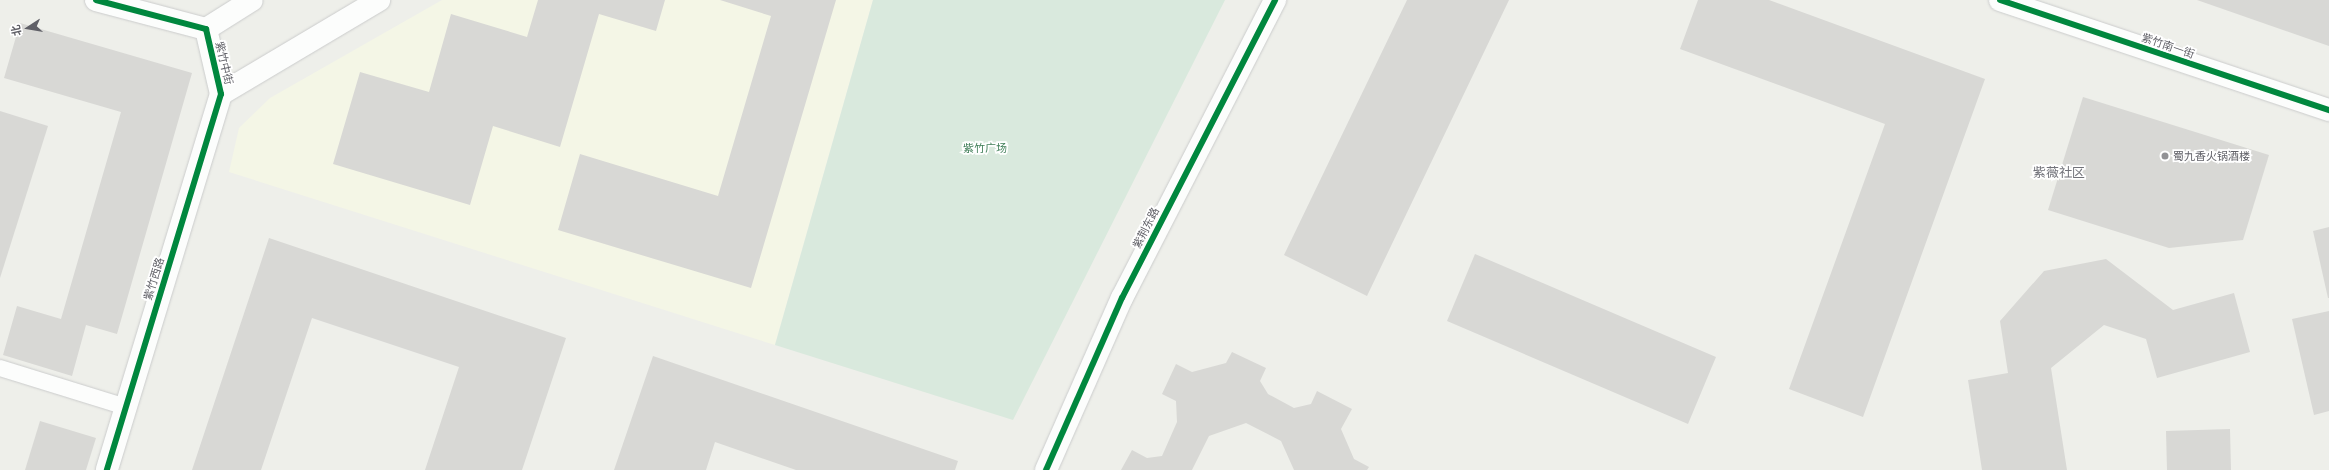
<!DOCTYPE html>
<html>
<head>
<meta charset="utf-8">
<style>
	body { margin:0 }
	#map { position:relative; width:2329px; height:470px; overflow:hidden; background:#eeefea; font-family:Commissioner,"Noto Sans SC",sans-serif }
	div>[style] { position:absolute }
	.commercial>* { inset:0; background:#f4f6e6 }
	.green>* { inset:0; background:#d9e9dd }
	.building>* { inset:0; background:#d8d8d5 }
	.roads { filter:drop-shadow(0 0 1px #cbcccc) drop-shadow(0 0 1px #cbcccc) }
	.lane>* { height:16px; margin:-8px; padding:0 8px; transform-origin:8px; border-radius:8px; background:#fcfdfc }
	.street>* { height:22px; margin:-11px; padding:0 11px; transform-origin:11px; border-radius:11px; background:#fcfdfc }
	.secondary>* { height:22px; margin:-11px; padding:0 11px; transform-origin:11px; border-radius:11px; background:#fcfdfc }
	.cycleway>* { height:6px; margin:-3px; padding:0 3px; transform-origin:3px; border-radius:3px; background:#00873e }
	.dots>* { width:11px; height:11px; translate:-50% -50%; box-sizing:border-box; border:2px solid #fff; border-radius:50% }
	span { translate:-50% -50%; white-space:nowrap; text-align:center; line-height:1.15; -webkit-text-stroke:3.5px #fff; paint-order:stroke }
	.street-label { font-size:11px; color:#606067 }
	.park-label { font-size:11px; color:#3f7e57 }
	.poi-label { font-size:11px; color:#606067 }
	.left { translate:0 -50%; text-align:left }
	.quarter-label { font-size:13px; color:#717279 }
	.north { position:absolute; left:8px; top:8px; width:40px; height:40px; -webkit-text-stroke:3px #fff; paint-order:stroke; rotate:258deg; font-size:11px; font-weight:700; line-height:16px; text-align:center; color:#606067 }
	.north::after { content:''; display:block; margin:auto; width:14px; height:18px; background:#606067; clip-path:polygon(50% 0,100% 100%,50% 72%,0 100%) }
</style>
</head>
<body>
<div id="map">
	<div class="commercial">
		<i style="clip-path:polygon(442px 0,873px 0,775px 345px,229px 172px,239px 128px,270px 98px)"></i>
	</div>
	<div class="green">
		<i style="clip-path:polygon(873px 0,1225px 0,1013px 420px,775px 345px)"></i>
	</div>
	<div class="building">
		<i style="clip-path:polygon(538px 0,665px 0,656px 31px,599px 14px,560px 147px,493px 126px,470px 205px,333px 164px,360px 72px,429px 92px,451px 14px,527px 37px)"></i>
		<i style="clip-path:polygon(720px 0,836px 0,751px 288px,558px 230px,580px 154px,718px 196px,771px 16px)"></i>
		<i style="clip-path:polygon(1407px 0,1509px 0,1367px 296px,1284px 255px)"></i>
		<i style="clip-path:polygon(1698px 0,1769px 0,1985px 79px,1863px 417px,1789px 389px,1885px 124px,1680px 49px)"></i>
		<i style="clip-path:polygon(2197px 0,2329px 0,2329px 46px)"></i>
		<i style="clip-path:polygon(20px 23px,192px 73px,117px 334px,86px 325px,72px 376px,3px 355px,17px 306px,61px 319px,121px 112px,4px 78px)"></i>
		<i style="clip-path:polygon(2083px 97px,2269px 155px,2243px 240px,2169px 248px,2048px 210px)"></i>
		<i style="clip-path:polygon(0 111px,48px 126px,0 278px)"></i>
		<i style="clip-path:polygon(2329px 227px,2329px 298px,2328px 298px,2313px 231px)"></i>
		<i style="clip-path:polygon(269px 238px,566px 338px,522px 470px,425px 470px,459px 367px,312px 318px,261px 470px,192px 470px)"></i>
		<i style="clip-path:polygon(1475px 254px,1716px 357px,1688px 424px,1447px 321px)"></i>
		<i style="clip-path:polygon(2106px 259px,2173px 310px,2234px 293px,2250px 352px,2157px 378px,2146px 339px,2104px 325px,2051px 368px,2067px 470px,1982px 470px,1968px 380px,2008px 373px,2000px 321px,2044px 271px)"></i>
		<i style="clip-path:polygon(2329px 311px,2329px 411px,2314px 415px,2292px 319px)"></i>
		<i style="clip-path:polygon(1232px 352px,1266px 368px,1260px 381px,1268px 394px,1294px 408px,1311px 404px,1317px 391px,1352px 409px,1341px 429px,1354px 459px,1369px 467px,1367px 470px,1294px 470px,1281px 441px,1246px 423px,1209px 436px,1192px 470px,1121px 470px,1132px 450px,1147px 458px,1162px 456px,1177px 422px,1176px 401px,1162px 394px,1176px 364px,1192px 372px,1226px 363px)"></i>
		<i style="clip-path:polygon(653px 356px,958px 461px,955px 470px,796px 470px,715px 442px,706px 470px,614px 470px)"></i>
		<i style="clip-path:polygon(40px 421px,96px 438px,86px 470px,25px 470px)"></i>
		<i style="clip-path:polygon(2230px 429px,2231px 470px,2167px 470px,2166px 431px)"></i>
	</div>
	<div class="roads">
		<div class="lane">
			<i style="left:0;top:368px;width:132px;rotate:17.2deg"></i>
		</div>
		<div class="street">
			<i style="left:96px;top:0;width:114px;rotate:14.8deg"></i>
			<i style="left:206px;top:29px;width:67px;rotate:77deg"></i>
			<i style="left:221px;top:94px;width:393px;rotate:106.9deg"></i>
			<i style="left:2000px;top:0;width:347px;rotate:18.5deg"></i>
			<i style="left:206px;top:29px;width:54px;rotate:-32.2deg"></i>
			<i style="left:221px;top:94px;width:184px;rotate:-30.7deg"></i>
		</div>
		<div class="secondary">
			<i style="left:1046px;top:470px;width:188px;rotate:-66.2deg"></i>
			<i style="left:1122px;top:298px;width:335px;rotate:-62.8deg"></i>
		</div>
	</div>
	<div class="cycleway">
		<i style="left:96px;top:0;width:114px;rotate:14.8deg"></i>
		<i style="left:206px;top:29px;width:67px;rotate:77deg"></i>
		<i style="left:221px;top:94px;width:393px;rotate:106.9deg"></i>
		<i style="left:2000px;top:0;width:347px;rotate:18.5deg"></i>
		<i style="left:1046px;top:470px;width:188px;rotate:-66.2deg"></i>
		<i style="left:1122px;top:298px;width:335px;rotate:-62.8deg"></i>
	</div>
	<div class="dots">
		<i style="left:2165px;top:156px;background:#929295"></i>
	</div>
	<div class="street-label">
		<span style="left:2168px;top:46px;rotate:19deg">紫竹南一街</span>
		<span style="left:224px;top:63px;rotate:77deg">紫竹中街</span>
		<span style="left:1146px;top:228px;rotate:-63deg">紫荆东路</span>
		<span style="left:154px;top:279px;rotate:-73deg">紫竹西路</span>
	</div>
	<div class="park-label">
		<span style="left:985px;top:148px">紫竹广场</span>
	</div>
	<div class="poi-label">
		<span class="left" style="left:2173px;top:156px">蜀九香火锅酒楼</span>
	</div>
	<div class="quarter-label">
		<span style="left:2059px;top:172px">紫薇社区</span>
	</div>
	<div class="north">北</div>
</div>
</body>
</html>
